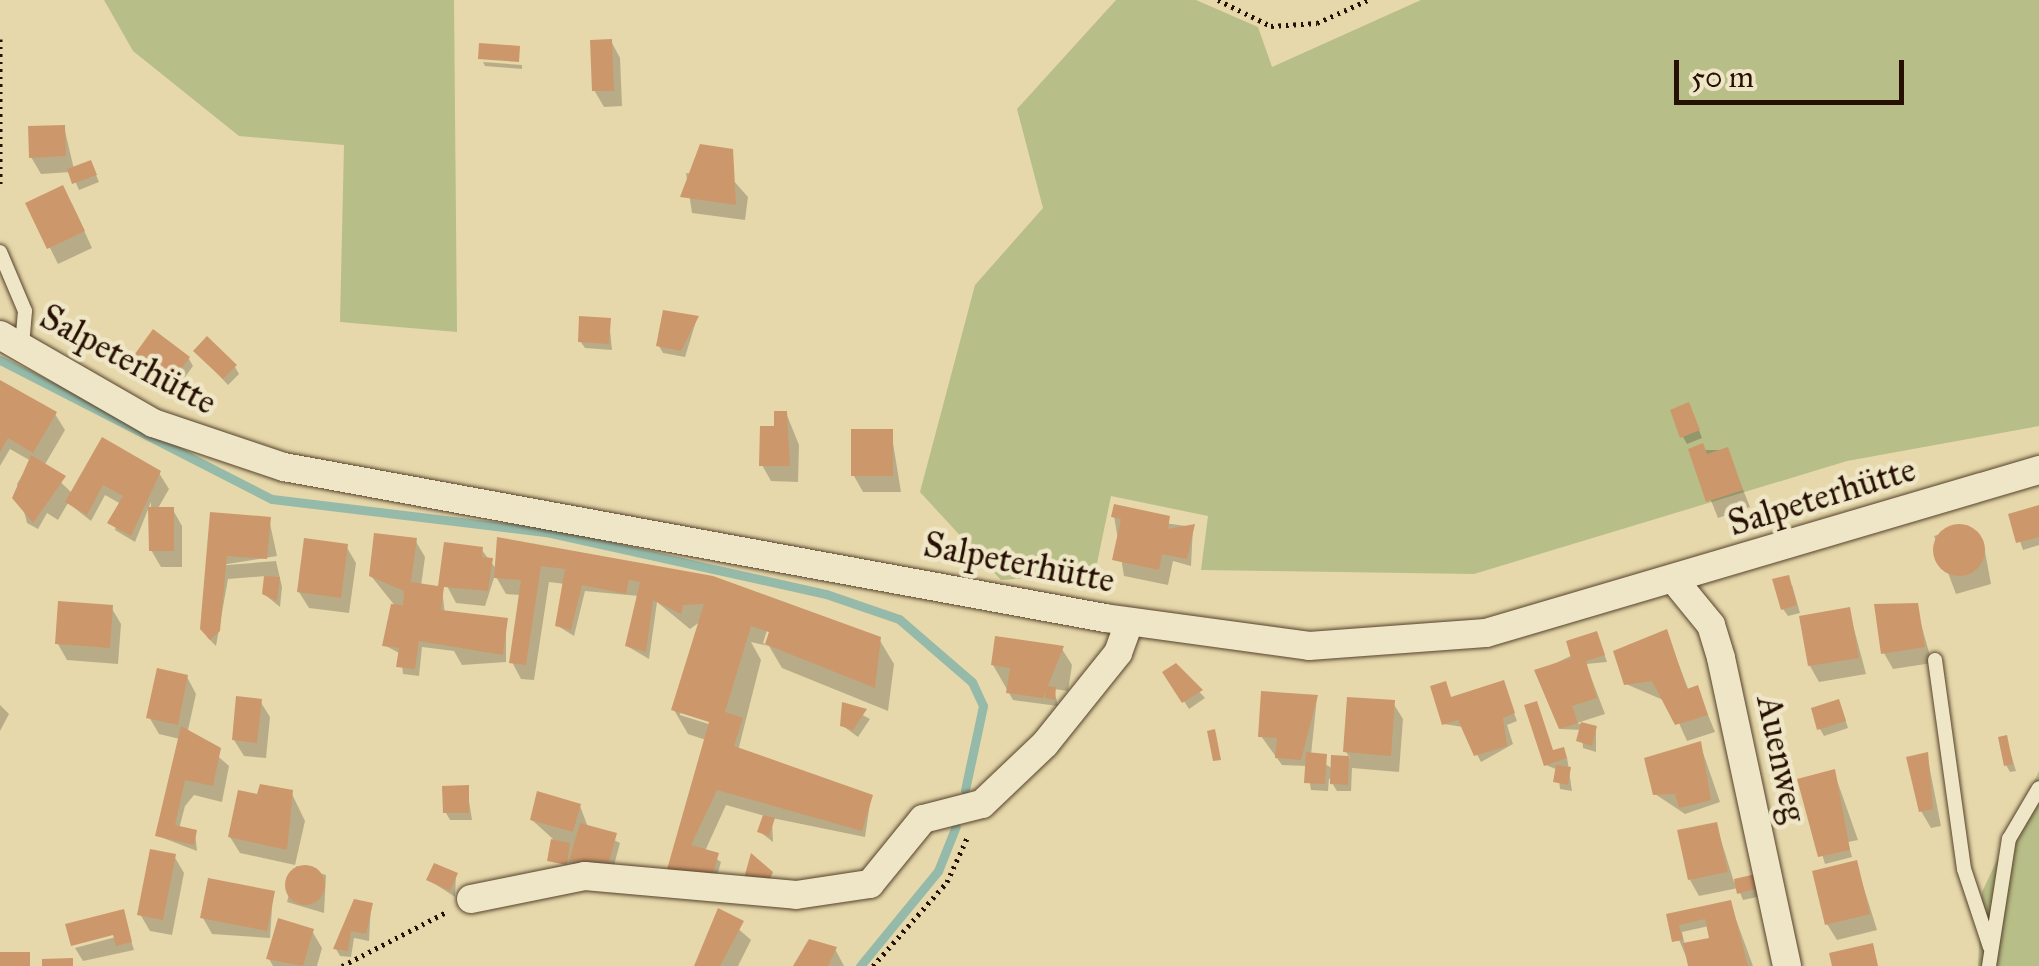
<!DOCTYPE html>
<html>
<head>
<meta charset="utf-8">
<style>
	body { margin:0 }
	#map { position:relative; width:2039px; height:966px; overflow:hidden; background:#e6d8aa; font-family:"IM FELL Great Primer",serif }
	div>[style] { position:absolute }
	.green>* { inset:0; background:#b8be87 }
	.shadow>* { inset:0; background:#0003 }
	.stream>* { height:9px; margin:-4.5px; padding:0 4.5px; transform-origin:4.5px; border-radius:4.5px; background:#96baa9 }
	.building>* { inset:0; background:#cd976c }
	.round { border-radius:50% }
	.path>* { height:5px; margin-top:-2.5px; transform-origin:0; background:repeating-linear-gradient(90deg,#261002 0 2.5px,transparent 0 7.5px) }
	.roads { filter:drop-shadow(0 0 2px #56422c) drop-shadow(0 0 2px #56422c) }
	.lane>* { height:14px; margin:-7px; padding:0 7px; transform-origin:7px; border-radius:7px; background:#efe6c8 }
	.street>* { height:28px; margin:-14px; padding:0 14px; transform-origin:14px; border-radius:14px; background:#efe6c8 }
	span { translate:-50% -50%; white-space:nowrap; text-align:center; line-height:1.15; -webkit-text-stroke:9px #efe6c8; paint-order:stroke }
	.street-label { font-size:35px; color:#261002 }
	.scale { position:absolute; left:1674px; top:60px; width:230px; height:45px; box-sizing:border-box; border:5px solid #261002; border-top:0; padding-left:12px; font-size:30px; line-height:35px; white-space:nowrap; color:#261002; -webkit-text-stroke:8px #efe6c8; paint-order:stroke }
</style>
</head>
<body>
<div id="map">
	<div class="green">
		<i style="clip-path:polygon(104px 0,454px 0,457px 332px,340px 322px,344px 145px,239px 136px,133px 51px)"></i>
		<i style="clip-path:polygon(1116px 0,1196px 0,1258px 27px,1272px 67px,1421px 0,2039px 0,2039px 426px,1847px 461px,1474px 574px,1201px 570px,1208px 516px,1111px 496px,1095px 573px,1001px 580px,920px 492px,975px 285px,1043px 208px,1017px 109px)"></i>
		<i style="clip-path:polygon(2039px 771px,2039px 966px,1978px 966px,1982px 892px)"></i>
	</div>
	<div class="shadow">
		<i style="clip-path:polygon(611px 41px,620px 58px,622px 106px,604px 107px,594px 90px)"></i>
		<i style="clip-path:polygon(483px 62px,522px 65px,522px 69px,485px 66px)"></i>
		<i style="clip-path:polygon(64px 127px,74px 169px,94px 170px,99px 182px,79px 190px,71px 172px,41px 174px,31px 157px)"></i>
		<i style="clip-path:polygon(732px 151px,733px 180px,748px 197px,745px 220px,692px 213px,686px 173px,701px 175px)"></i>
		<i style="clip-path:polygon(28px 204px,72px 204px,92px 248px,58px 264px)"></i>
		<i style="clip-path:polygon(697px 318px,685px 357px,663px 353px,659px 346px)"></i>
		<i style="clip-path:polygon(609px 320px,612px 350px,585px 348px,580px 341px)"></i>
		<i style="clip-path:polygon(196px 351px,235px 367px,239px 374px,228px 385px)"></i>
		<i style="clip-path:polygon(135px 359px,189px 359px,193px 366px,172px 395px)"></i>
		<i style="clip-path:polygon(0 383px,55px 414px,65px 430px,44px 466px,73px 494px,103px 441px,159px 473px,169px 489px,157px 510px,173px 510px,182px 526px,182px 567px,161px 567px,151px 550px,151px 502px,135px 542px,115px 530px,121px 504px,105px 495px,91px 521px,68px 503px,58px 520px,47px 513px,38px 529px,27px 523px,17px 484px,31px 461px,10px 449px,0 466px)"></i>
		<i style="clip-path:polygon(1692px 412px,1702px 438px,1687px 444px,1683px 437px)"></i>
		<i style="clip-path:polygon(786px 413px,799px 445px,798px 482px,771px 481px,762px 465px)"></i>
		<i style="clip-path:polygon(891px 431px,901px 492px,863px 492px,854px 476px)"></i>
		<i style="clip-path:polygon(1691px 450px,1727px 450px,1750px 507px,1718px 518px)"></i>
		<i style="clip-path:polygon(212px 514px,269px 519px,277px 556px,215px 566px,276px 561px,282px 587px,280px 607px,264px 594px,266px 576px,228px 579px,216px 646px,207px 637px)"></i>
		<i style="clip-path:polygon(1114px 516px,1193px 527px,1191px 566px,1173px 561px,1168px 585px,1124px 576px)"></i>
		<i style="clip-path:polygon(2011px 516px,2039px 518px,2039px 545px,2023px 550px)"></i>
		<i style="clip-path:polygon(1968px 525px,1982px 549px,1983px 541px,1991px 584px,1956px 594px,1934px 536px)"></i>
		<i style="clip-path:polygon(415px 540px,425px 557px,421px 586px,442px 589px,445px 614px,506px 620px,506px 662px,462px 665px,454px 651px,422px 647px,419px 676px,403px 674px,401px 654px,384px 645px,396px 607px,371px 576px)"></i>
		<i style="clip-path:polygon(evenodd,499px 540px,656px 566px,879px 639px,894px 664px,888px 711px,782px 668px,769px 646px,751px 642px,761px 660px,738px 751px,871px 797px,865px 837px,772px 818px,773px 842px,760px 832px,765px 816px,726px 805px,705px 851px,721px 862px,715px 883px,673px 880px,706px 740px,688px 734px,674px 710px,701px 621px,690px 629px,657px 602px,649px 659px,627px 646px,639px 596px,585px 591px,574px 636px,558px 626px,565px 584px,549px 582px,534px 680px,521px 679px,512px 662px,521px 595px,506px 594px,495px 575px,485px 606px,456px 603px,447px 586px,481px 549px,497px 570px,499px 540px,772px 615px,767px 645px,763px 643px,772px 615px,499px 540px,681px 710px,718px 721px,718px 727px,680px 715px,681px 710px)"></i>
		<i style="clip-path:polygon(346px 546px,356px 563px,349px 613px,309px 608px,299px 592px)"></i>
		<i style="clip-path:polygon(1792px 585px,1800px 613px,1788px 616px,1783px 609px)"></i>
		<i style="clip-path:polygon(1916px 606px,1932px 663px,1893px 669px,1884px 653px)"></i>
		<i style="clip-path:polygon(111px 607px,121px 624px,118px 664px,67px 660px,58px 644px)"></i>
		<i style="clip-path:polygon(1849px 610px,1866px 674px,1819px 682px,1810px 666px)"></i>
		<i style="clip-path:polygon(1666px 632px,1689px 691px,1697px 688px,1715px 732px,1687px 741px,1670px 703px,1626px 684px,1628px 645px)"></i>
		<i style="clip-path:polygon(1600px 642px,1607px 662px,1586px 664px,1605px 714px,1577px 723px,1596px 728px,1596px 752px,1583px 748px,1582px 730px,1560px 729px,1537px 672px)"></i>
		<i style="clip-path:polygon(1062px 649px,1072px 665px,1068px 691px,1054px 689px,1058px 706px,1013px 700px,993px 665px)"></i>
		<i style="clip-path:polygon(1176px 666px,1205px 698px,1189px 709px,1166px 673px)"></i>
		<i style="clip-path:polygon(187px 677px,196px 694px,188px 730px,229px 766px,222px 802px,194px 795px,185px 806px,179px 829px,195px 832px,197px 851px,158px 836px,180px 739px,159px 734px,149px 717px)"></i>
		<i style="clip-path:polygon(1503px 683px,1517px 721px,1507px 725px,1513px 744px,1481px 762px,1463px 727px,1444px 724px,1451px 699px)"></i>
		<i style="clip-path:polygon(1317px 697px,1311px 755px,1333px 769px,1333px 758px,1350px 758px,1346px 752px,1393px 703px,1403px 719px,1399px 772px,1352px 768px,1351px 791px,1337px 791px,1329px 778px,1328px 791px,1311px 790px,1307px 766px,1282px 765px,1261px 736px)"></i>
		<i style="clip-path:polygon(260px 701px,270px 717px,266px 758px,244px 756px,234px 740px)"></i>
		<i style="clip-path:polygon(0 705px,9px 714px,0 731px)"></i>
		<i style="clip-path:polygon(844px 705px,870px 719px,858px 737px,843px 726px)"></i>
		<i style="clip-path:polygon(1842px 709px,1848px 728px,1824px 736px,1820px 729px)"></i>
		<i style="clip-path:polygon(2006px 738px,2016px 771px,2010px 772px,2006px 765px)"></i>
		<i style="clip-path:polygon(1700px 744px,1720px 802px,1685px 814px,1655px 794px)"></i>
		<i style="clip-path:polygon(1554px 753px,1567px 757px,1572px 791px,1560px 789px,1558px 770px,1546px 765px)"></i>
		<i style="clip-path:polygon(1927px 755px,1941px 826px,1931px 828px,1921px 811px)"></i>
		<i style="clip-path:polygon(1834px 772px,1858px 840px,1848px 842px,1852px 857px,1825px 864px,1802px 788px)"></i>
		<i style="clip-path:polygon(467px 788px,472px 820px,450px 820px,446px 813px)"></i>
		<i style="clip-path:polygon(291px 792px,305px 821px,295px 865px,240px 853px,230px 837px,259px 797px)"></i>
		<i style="clip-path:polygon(580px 806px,588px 827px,620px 843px,613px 869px,550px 861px,553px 839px,532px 820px)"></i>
		<i style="clip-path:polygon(1716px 824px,1734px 882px,1755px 877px,1762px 896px,1743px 900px,1738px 888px,1699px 896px,1690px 880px)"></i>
		<i style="clip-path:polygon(174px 856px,184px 873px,172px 935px,150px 931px,140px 914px)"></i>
		<i style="clip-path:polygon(1856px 863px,1877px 930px,1837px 940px,1827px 924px)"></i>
		<i style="clip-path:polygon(296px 866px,326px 875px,324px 913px,287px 902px)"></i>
		<i style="clip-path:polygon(456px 875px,455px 897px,429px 880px)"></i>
		<i style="clip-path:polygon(273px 893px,270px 938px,212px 934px,203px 918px)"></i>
		<i style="clip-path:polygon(evenodd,1730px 903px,1753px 966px,1690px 966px,1669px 916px,1730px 903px,1709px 926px,1713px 940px,1685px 946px,1682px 932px,1709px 926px)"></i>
		<i style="clip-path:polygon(371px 905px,369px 941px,354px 938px,351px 957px,340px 956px,336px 949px)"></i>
		<i style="clip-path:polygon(122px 912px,134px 950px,83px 961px,75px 948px,116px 937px)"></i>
		<i style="clip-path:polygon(719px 912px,751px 940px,738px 966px,695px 966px)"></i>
		<i style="clip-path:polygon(312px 931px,322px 948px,317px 966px,273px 966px,269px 959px)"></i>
		<i style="clip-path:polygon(835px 949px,844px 966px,796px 966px)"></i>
	</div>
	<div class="stream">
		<i style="left:0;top:360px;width:305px;rotate:27.1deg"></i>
		<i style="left:272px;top:499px;width:281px;rotate:6.9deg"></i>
		<i style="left:551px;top:533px;width:282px;rotate:12.5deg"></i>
		<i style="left:826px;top:594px;width:77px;rotate:18.9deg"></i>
		<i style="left:899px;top:619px;width:96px;rotate:40.8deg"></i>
		<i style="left:972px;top:682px;width:26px;rotate:65deg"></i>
		<i style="left:983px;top:706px;width:86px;rotate:102.1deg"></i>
		<i style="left:860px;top:966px;width:123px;rotate:-50.6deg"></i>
		<i style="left:938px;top:871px;width:48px;rotate:-68.2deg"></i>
	</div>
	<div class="building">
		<i style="clip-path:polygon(612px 39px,614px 91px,592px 91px,590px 40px)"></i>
		<i style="clip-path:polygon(479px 43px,520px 46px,519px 62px,478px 59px)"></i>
		<i style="clip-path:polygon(65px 125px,66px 156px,29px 158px,28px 126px)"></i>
		<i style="clip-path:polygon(700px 144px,733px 149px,736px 205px,680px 197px)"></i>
		<i style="clip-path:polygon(91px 160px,97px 175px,72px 184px,67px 169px)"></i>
		<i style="clip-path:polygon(63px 185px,85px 231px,47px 249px,25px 203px)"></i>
		<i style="clip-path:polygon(663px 310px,699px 316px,681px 351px,656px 346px)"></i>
		<i style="clip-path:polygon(579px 316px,611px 318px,609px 344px,578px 342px)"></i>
		<i style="clip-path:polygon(153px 329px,190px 357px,176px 376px,169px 371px,162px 380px,132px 358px)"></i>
		<i style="clip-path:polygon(207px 336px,237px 365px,223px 379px,193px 351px)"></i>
		<i style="clip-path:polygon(0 380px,57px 412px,33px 453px,8px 438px,0 452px)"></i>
		<i style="clip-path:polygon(1689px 402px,1700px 430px,1680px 438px,1670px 410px)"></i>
		<i style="clip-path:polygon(774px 411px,787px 411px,790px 466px,759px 466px,760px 426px,774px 426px)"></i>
		<i style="clip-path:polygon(851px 429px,893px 429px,893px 476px,851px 476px)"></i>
		<i style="clip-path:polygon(102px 437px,161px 471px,131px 536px,107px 523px,123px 496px,103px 485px,87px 515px,65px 502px)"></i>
		<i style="clip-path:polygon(1703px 443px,1707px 454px,1728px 447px,1743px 490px,1706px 502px,1688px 449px)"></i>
		<i style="clip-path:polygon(31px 455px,66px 476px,33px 523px,12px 498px)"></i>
		<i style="clip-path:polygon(1114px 504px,1170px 516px,1168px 529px,1195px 524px,1187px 559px,1162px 554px,1159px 570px,1112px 560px,1121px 519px,1111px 517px)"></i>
		<i style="clip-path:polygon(2039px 505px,2039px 537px,2016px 543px,2008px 514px)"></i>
		<i style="clip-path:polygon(148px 507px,174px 507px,174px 551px,149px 551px)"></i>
		<i style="clip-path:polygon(210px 512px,271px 517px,267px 559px,227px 556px,220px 631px,210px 640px,200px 629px)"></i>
		<i class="round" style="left:1933px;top:524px;width:52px;height:52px"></i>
		<i style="clip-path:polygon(374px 533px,417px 538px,411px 582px,438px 586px,444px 542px,483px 547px,482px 557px,493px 558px,488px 591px,444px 587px,441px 610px,508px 618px,503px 655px,419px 641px,415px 669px,396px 667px,399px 648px,382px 646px,391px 604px,403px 605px,404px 591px,369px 576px)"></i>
		<i style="clip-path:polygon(497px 537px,713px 576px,881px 637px,875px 688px,765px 644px,769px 632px,751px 626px,725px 712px,743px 718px,734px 746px,873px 795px,862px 831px,717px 790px,691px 845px,719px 853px,712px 876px,666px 873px,709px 722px,671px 710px,704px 604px,683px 605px,681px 614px,653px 600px,646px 652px,625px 646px,640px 582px,629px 580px,626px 594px,582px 585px,571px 630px,555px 626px,565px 569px,541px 566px,526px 665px,509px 663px,521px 580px,494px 578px)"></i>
		<i style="clip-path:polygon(304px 538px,348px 544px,341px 598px,297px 592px)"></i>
		<i style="clip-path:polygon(1789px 575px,1797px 605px,1781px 610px,1772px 579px)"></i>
		<i style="clip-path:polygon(264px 576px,280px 577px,277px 601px,262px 594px)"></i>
		<i style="clip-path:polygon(58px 601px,113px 605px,110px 648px,55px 644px)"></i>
		<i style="clip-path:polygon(1918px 603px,1925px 647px,1881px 654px,1874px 604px)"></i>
		<i style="clip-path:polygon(1850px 607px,1859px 658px,1808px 666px,1799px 616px)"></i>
		<i style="clip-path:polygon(1667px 629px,1687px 689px,1698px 685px,1708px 715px,1675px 725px,1652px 681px,1624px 685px,1613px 651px)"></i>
		<i style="clip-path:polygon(1597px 631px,1605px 655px,1586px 661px,1597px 698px,1572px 706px,1578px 723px,1559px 729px,1534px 670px,1571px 658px,1566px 641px)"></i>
		<i style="clip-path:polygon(995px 636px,1064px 646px,1043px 698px,1006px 693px,1010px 668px,991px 665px)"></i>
		<i style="clip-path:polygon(1176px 663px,1203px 690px,1182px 703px,1162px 672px)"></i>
		<i style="clip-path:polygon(157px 668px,188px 675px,178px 725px,146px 718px)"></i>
		<i style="clip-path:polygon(1504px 680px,1515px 713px,1503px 718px,1507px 746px,1474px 756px,1458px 720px,1442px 725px,1430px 686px,1446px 681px,1451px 697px)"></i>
		<i style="clip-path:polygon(1046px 686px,1056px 687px,1055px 700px,1045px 698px)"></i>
		<i style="clip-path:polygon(1261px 691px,1318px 695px,1301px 760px,1275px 758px,1277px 738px,1258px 737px)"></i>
		<i style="clip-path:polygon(236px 696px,262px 699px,257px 743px,232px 740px)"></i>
		<i style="clip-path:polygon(1347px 697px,1395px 700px,1391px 756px,1343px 752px)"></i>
		<i style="clip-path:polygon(1839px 699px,1846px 721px,1817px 730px,1811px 708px)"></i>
		<i style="clip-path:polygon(1537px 701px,1553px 750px,1564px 747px,1567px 758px,1544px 766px,1524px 705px)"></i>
		<i style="clip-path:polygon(842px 702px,867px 709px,853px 730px,840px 726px)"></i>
		<i style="clip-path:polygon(1581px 722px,1597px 726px,1592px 746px,1576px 741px)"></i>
		<i style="clip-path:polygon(181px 726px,221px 748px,213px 786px,185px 780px,175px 825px,197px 830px,194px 845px,155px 836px)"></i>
		<i style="clip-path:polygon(1215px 729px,1221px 760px,1213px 761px,1207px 731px)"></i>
		<i style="clip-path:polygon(2007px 735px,2013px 764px,2004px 766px,1998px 737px)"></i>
		<i style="clip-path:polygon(1701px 741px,1711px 800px,1679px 808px,1675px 794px,1653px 795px,1644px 758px)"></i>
		<i style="clip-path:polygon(1306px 752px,1327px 754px,1325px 784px,1304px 783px)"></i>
		<i style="clip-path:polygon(1928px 752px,1933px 809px,1919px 812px,1906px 757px)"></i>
		<i style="clip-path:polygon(1331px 755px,1349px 756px,1348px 785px,1330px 784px)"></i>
		<i style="clip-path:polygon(1556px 765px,1571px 767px,1568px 785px,1553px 782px)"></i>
		<i style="clip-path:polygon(1835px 769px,1850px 850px,1818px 857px,1797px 779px)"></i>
		<i style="clip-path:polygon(260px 784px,293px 790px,287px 850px,228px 837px,238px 790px,257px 794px)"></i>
		<i style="clip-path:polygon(469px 785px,469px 813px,443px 813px,442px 786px)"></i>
		<i style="clip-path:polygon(537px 791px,581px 804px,573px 832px,530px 820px)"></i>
		<i style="clip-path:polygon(763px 815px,775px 818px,769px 836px,757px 832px)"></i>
		<i style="clip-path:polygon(1717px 822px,1728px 872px,1688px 880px,1677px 830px)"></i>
		<i style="clip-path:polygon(580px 823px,617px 833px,609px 862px,569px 861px)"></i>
		<i style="clip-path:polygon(551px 839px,570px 843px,567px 865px,547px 861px)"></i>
		<i style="clip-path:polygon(150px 849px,176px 854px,163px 920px,137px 915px)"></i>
		<i style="clip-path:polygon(751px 853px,773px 872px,769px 881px,744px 878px)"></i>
		<i style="clip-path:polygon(1857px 860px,1870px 914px,1825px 925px,1812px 871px)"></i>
		<i style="clip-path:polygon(434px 863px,458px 873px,450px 891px,426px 880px)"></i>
		<i class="round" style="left:285px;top:865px;width:40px;height:40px"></i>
		<i style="clip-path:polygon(1756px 874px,1759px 888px,1737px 894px,1734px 879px)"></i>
		<i style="clip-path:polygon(208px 878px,275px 891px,267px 931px,200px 918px)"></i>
		<i style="clip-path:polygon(354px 899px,373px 903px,366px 934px,351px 931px,348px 951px,333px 949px)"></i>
		<i style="clip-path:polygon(1731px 900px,1748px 966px,1688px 966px,1683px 943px,1709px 938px,1705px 919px,1679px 925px,1683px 940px,1672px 942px,1666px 914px)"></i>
		<i style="clip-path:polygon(718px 908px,744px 921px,720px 966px,694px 966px)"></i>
		<i style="clip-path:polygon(124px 909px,132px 942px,116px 946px,113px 935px,71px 946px,65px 924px)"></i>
		<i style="clip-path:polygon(278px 918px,314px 929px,303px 966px,266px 959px)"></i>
		<i style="clip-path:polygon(809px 939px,837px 947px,828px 966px,793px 966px)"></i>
		<i style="clip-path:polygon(1873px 943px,1878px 966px,1832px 966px,1829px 953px)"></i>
		<i style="clip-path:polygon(0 952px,30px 952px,30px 966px,0 966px)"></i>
		<i style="clip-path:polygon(73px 958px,73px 966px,42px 966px,42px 959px)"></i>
	</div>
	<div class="path">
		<i style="left:1218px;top:0;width:59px;rotate:26.1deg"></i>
		<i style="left:1271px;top:26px;width:46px;rotate:-3.7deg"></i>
		<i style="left:1317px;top:23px;width:56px;rotate:-24.3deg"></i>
		<i style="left:0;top:39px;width:149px;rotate:90deg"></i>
		<i style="left:342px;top:966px;width:117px;rotate:-27.4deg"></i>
		<i style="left:873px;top:966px;width:112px;rotate:-48.6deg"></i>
		<i style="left:947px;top:882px;width:51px;rotate:-65.5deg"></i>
	</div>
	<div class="roads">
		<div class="lane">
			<i style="left:0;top:252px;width:64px;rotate:67deg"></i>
			<i style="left:25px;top:311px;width:37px;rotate:95deg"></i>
			<i style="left:1935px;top:660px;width:211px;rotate:82.1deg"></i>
			<i style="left:1964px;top:869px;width:82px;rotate:71.6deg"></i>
			<i style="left:1989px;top:966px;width:129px;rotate:-81.1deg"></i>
			<i style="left:2009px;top:839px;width:59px;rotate:-59.5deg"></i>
		</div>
		<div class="street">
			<i style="left:0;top:335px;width:177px;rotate:29.9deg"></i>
			<i style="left:153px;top:423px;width:138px;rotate:18.6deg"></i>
			<i style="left:284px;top:467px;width:835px;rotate:10.42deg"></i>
			<i style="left:1105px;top:618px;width:206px;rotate:7.8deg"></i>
			<i style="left:1309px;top:646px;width:177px;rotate:-4.2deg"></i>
			<i style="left:1486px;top:633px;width:577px;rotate:-16.42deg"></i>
			<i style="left:1675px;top:581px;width:57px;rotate:50.7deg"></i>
			<i style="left:1711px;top:625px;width:34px;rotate:73deg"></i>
			<i style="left:1721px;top:658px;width:315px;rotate:77.9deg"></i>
			<i style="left:471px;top:899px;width:116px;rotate:-11.4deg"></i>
			<i style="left:585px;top:876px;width:212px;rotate:5.1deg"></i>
			<i style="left:796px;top:895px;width:75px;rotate:-8.5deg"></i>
			<i style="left:870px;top:884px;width:84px;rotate:-50.8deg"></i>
			<i style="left:923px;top:819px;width:61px;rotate:-14.3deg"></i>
			<i style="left:982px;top:804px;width:87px;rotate:-43.6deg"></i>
			<i style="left:1045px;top:744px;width:117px;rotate:-51.3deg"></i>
			<i style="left:1118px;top:653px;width:33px;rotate:-70deg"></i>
		</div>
	</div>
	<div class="street-label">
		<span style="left:128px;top:360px;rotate:28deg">Salpeterhütte</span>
		<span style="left:1822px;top:497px;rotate:-17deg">Salpeterhütte</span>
		<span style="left:1019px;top:563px;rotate:11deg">Salpeterhütte</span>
		<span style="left:1781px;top:759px;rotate:78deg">Auenweg</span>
	</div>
	<div class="scale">50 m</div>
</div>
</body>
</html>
